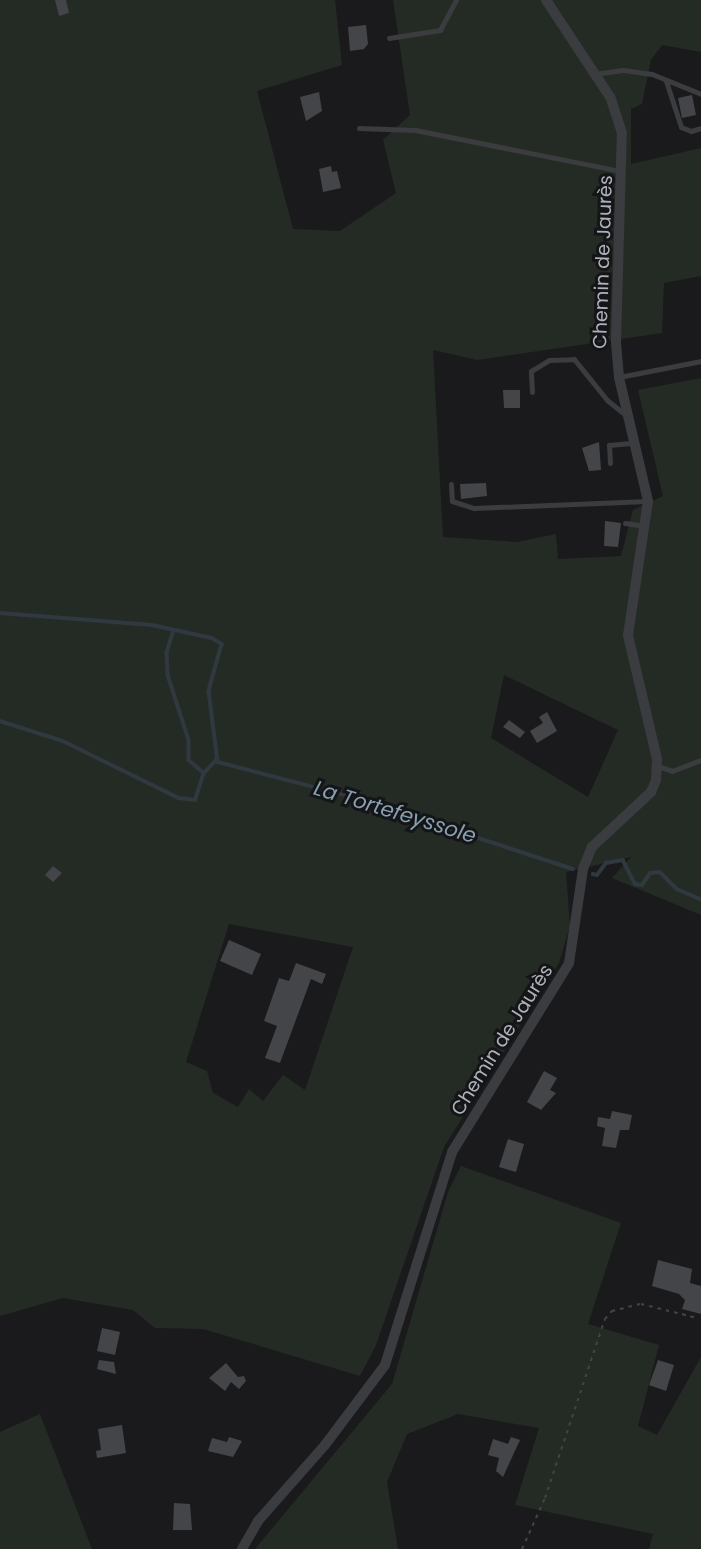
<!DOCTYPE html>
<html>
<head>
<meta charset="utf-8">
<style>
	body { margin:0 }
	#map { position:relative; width:701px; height:1549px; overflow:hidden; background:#1a1a1c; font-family:Poppins,sans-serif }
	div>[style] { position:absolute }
	.green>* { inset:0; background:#242b24 }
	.stream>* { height:3.5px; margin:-1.75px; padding:0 1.75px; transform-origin:1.75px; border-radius:1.75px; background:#30393f }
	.building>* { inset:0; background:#444548 }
	.path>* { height:2px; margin-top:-1px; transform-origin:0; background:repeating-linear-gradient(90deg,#414347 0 3.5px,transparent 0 8.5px) }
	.service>* { height:5px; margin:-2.5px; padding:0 2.5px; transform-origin:2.5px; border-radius:2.5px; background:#3b3c40 }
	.minor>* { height:10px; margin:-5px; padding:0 5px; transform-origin:5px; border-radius:5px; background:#3b3c40 }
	span { translate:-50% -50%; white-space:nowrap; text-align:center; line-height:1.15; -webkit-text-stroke:6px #151517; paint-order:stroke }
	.street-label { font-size:19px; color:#adb2ba }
	.water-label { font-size:21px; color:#87a0b2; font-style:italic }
</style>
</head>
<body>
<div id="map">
	<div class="green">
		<i style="clip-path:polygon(evenodd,0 0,335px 0,342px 65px,257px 91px,293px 229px,340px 231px,396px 193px,383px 140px,410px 115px,393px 0,701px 0,701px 52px,662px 45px,651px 60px,642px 104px,631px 109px,631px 164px,701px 148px,701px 276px,664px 283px,662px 333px,477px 360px,433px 350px,443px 537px,517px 542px,556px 534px,558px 559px,621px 556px,633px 510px,663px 496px,638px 390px,701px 378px,701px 915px,612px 878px,631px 857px,566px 872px,570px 926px,559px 963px,444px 1147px,376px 1345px,360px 1376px,203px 1329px,155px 1328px,133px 1310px,63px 1298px,0 1316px,0 0,504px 675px,618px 730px,588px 797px,491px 738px,504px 675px,0 0,229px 924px,353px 947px,305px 1090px,283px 1075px,263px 1101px,249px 1089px,238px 1107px,213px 1093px,207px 1071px,186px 1062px,229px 924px)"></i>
		<i style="clip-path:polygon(461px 1166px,621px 1223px,588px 1324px,659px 1345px,638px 1426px,657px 1435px,701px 1357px,701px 1549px,649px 1549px,653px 1534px,515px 1505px,539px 1428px,458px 1414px,407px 1434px,387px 1482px,398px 1549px,255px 1549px,392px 1384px,448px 1192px)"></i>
		<i style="clip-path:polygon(40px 1414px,92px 1549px,0 1549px,0 1432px)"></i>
	</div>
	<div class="stream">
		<i style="left:0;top:613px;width:152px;rotate:4.5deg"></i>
		<i style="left:152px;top:625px;width:61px;rotate:12.2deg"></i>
		<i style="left:212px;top:638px;width:12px;rotate:31deg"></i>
		<i style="left:222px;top:644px;width:49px;rotate:105.5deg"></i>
		<i style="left:209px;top:691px;width:72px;rotate:82.8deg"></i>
		<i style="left:218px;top:762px;width:143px;rotate:14.6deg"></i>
		<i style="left:356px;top:798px;width:228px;rotate:18.1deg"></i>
		<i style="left:174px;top:630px;width:24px;rotate:107deg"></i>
		<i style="left:167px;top:653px;width:22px;rotate:87deg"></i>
		<i style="left:168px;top:675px;width:68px;rotate:72.1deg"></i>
		<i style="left:189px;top:740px;width:20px;rotate:90deg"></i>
		<i style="left:189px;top:760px;width:20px;rotate:41deg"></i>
		<i style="left:0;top:721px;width:66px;rotate:17.6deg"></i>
		<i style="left:63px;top:741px;width:129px;rotate:26.2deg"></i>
		<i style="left:179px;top:798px;width:16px;rotate:7deg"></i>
		<i style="left:195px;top:800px;width:28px;rotate:-72deg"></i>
		<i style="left:204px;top:773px;width:19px;rotate:-47deg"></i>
		<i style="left:593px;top:874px;width:4px;rotate:14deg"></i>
		<i style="left:597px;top:875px;width:15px;rotate:-53deg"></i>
		<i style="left:606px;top:863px;width:17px;rotate:-10deg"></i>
		<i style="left:623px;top:860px;width:27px;rotate:63deg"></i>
		<i style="left:635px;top:884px;width:7px;rotate:8deg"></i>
		<i style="left:642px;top:885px;width:14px;rotate:-56deg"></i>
		<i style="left:650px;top:873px;width:10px;rotate:-6deg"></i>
		<i style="left:660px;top:872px;width:24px;rotate:45deg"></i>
		<i style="left:677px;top:889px;width:26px;rotate:23deg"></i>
	</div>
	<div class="building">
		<i style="clip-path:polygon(55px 0,66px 0,69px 13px,59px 16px)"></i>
		<i style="clip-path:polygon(366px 25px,368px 44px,364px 49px,350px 51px,348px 27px)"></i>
		<i style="clip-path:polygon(319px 92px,322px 111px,306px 121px,300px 97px)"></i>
		<i style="clip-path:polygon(692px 95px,696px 115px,682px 118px,678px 98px)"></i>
		<i style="clip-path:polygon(331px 166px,332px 172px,337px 171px,341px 188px,323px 192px,319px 169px)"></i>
		<i style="clip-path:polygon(503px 390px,520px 390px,520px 408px,504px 408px)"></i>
		<i style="clip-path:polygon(599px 442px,601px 470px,589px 471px,582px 448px)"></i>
		<i style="clip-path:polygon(486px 483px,487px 496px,461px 499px,460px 484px)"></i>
		<i style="clip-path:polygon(605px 521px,621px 523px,618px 547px,604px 546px)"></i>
		<i style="clip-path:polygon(547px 712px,557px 731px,537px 743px,530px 731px,543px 723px,539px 717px)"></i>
		<i style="clip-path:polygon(509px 720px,525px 732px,520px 738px,503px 727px)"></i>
		<i style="clip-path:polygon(53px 866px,62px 873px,53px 882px,45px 875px)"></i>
		<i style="clip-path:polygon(229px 940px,261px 954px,252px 975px,220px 961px)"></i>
		<i style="clip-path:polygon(296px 963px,326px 974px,322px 984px,311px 979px,280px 1063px,265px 1058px,277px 1026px,264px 1021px,279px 978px,289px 981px)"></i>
		<i style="clip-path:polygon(544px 1071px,557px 1078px,550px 1090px,556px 1093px,541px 1110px,527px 1102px)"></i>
		<i style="clip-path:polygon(612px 1111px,632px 1115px,629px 1130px,620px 1130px,616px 1148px,602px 1146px,605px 1128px,597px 1126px,598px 1117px,610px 1119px)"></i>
		<i style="clip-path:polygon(508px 1139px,524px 1144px,516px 1172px,499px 1167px)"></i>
		<i style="clip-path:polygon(658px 1260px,692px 1269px,690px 1283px,701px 1286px,701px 1314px,682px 1309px,685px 1300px,679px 1294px,652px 1286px)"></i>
		<i style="clip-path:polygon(102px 1328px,120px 1332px,115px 1355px,97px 1351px)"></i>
		<i style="clip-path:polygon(99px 1360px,114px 1362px,116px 1374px,97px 1369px)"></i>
		<i style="clip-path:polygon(658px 1360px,674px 1365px,666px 1391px,649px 1385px)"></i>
		<i style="clip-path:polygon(226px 1363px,238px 1377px,244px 1376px,246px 1381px,239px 1389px,231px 1382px,225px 1391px,209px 1378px)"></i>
		<i style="clip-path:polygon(122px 1425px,126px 1453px,97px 1458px,96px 1451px,101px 1450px,98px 1429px)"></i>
		<i style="clip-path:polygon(229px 1437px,242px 1441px,233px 1457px,208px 1451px,212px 1438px,227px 1442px)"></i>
		<i style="clip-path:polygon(511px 1437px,520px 1440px,503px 1477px,496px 1471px,499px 1458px,488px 1455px,493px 1439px,508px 1444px)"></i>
		<i style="clip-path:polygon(174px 1503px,190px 1504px,192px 1530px,173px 1530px)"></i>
	</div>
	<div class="path">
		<i style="left:522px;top:1549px;width:56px;rotate:-65.7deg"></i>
		<i style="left:545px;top:1498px;width:189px;rotate:-71.5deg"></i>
		<i style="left:605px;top:1319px;width:11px;rotate:-49deg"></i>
		<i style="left:612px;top:1311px;width:30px;rotate:-14deg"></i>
		<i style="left:641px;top:1304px;width:58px;rotate:14deg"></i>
	</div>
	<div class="service">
		<i style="left:389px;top:38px;width:52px;rotate:-8.9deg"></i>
		<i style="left:440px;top:30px;width:34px;rotate:-62deg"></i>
		<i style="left:594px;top:74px;width:29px;rotate:-8deg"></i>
		<i style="left:623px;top:70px;width:29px;rotate:8deg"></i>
		<i style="left:652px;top:74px;width:53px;rotate:22.2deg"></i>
		<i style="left:666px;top:81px;width:48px;rotate:71.9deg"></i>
		<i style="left:681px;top:127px;width:11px;rotate:22deg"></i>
		<i style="left:691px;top:131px;width:10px;rotate:-17deg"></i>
		<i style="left:359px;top:128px;width:56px;rotate:2deg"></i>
		<i style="left:415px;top:130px;width:210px;rotate:11.3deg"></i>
		<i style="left:619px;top:377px;width:84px;rotate:-11deg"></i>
		<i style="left:532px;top:392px;width:21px;rotate:-93deg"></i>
		<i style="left:531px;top:371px;width:21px;rotate:-31deg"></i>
		<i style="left:549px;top:360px;width:25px;rotate:-2deg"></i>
		<i style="left:574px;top:359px;width:53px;rotate:51.2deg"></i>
		<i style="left:607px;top:400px;width:26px;rotate:39deg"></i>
		<i style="left:610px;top:463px;width:18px;rotate:-93deg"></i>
		<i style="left:609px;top:445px;width:25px;rotate:-5deg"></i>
		<i style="left:451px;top:484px;width:17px;rotate:87deg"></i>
		<i style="left:452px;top:501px;width:23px;rotate:18deg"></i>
		<i style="left:474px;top:508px;width:174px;rotate:-2.3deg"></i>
		<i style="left:625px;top:523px;width:21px;rotate:8deg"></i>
		<i style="left:657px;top:766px;width:16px;rotate:18deg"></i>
		<i style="left:672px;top:771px;width:31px;rotate:-21deg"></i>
	</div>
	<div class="minor">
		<i style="left:242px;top:1549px;width:32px;rotate:-60deg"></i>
		<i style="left:258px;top:1521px;width:101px;rotate:-48.6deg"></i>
		<i style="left:325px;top:1445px;width:100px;rotate:-53.1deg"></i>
		<i style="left:385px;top:1365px;width:223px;rotate:-72.5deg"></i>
		<i style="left:452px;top:1152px;width:222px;rotate:-58.2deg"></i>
		<i style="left:569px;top:963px;width:95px;rotate:-81.5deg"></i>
		<i style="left:583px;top:869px;width:24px;rotate:-68deg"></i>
		<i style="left:592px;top:847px;width:81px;rotate:-43deg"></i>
		<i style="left:651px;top:792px;width:13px;rotate:-67deg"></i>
		<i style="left:656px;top:780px;width:21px;rotate:-87deg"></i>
		<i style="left:657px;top:759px;width:127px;rotate:-103.2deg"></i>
		<i style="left:628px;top:635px;width:135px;rotate:-81.5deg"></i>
		<i style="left:648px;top:501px;width:127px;rotate:-103.2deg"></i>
		<i style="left:619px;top:377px;width:35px;rotate:-95deg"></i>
		<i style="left:616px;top:342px;width:209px;rotate:-88.4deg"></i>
		<i style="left:622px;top:133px;width:38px;rotate:-108deg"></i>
		<i style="left:610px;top:97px;width:116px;rotate:-123.4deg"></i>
	</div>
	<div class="street-label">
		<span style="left:603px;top:262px;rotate:-88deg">Chemin de Jaurès</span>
		<span style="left:502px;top:1040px;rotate:-58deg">Chemin de Jaurès</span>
	</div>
	<div class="water-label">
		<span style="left:395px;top:812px;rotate:17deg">La Tortefeyssole</span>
	</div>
</div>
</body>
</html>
